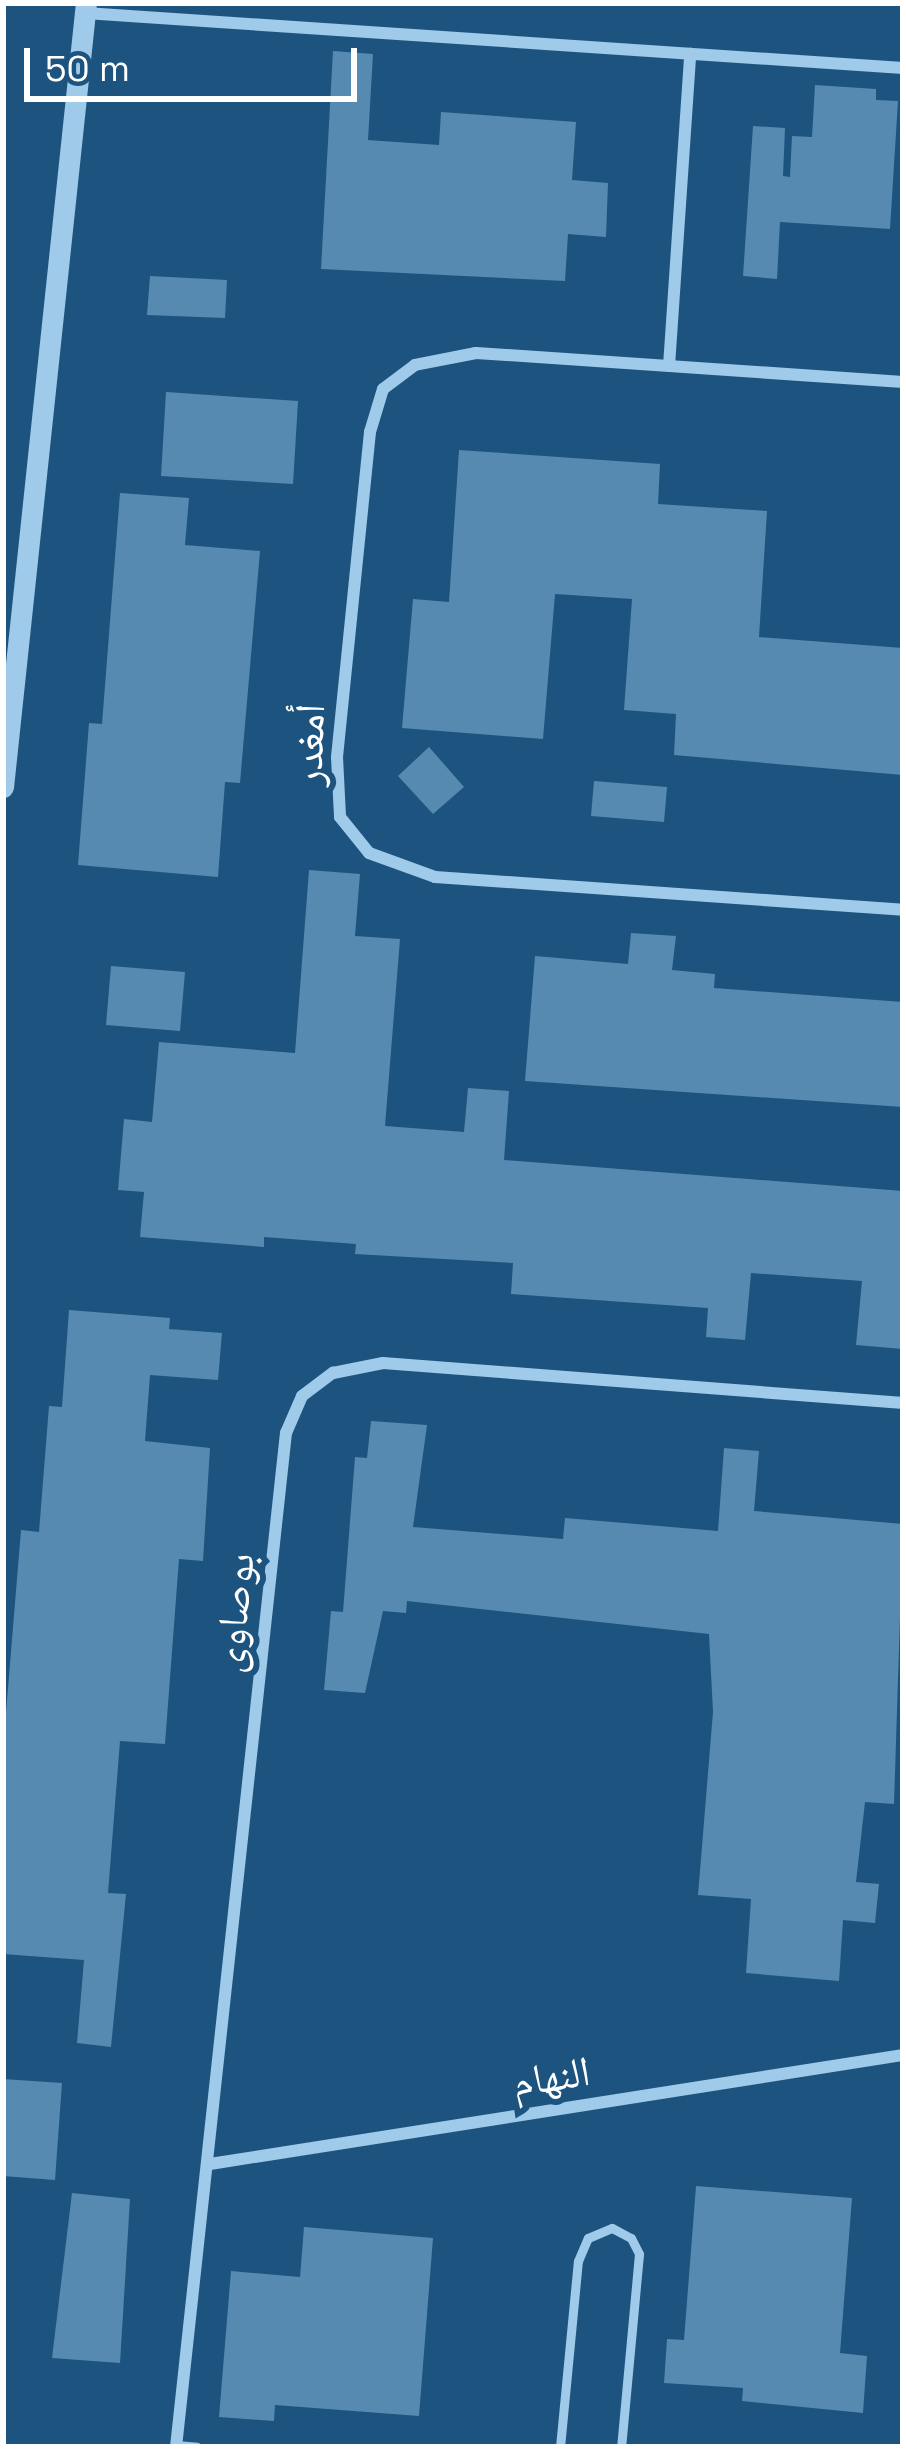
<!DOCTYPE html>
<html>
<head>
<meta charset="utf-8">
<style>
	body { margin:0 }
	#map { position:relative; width:906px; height:2450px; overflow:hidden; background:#1d547f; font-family:"Space Grotesk","Noto Naskh Arabic",sans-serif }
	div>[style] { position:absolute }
	.building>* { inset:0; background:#568ab0 }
	.service>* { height:9px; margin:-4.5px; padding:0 4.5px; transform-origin:4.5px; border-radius:4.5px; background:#a0cae9 }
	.minor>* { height:12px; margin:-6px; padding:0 6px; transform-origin:6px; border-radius:6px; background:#a0cae9 }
	.tertiary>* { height:21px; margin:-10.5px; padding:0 10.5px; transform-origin:10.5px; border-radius:10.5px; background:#a0cae9 }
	span { translate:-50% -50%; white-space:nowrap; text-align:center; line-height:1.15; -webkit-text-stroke:12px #1d547f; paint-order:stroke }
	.street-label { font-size:42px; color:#fff }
	.frame { position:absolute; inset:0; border:6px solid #fff; pointer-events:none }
	.scale { position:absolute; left:24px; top:48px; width:333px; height:54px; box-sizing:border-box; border:6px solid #fff; border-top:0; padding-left:15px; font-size:36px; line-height:42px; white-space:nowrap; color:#fff; -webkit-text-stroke:9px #1d547f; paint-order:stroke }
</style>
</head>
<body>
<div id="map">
	<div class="building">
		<i style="clip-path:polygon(333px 51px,373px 54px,368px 140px,439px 145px,441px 112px,576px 122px,572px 180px,608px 183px,606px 237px,568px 234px,565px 281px,321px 269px)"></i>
		<i style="clip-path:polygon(815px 85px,876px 89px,876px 100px,898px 101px,890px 229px,780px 222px,777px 279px,743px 276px,753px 126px,785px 128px,783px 176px,790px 177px,792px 136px,812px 137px)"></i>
		<i style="clip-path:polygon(150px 276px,227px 280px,225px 318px,147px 315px)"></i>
		<i style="clip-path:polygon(166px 392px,298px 401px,293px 484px,161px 476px)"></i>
		<i style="clip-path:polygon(459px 450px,660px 464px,658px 504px,767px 511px,759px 637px,903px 648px,903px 775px,674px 755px,676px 714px,624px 710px,632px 599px,555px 594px,543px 739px,402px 728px,413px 599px,449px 602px)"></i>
		<i style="clip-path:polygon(120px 493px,189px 498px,185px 545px,260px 551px,240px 783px,225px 782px,218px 877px,78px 865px,89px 723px,102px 724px)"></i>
		<i style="clip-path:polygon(429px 747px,464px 787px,433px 814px,398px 776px)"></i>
		<i style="clip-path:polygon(594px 781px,667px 787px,664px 822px,591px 816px)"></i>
		<i style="clip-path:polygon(309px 870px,360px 874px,355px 936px,400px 939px,385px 1126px,464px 1132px,468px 1088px,509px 1091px,504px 1160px,903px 1191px,903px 1349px,856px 1345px,862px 1281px,751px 1273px,745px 1340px,706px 1337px,708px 1308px,511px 1294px,513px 1263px,355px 1254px,356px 1244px,264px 1237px,264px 1247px,140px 1237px,144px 1192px,118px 1190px,124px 1119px,152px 1122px,159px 1042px,295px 1053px)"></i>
		<i style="clip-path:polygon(631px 933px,676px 936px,672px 970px,715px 974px,714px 988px,903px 1002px,903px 1107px,525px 1081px,535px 956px,628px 964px)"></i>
		<i style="clip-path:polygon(111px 966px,185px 972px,180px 1031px,106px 1025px)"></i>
		<i style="clip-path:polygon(69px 1310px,170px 1318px,169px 1329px,222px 1333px,218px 1380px,150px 1375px,145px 1441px,210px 1448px,203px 1561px,179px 1559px,165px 1744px,120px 1741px,108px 1893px,126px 1894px,111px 2047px,77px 2043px,84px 1960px,3px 1954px,3px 1749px,21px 1530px,39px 1532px,49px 1406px,62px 1407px)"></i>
		<i style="clip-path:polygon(371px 1421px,427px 1425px,413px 1527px,563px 1539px,565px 1518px,718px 1531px,724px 1448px,759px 1451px,754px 1511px,903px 1524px,894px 1804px,865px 1802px,856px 1882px,879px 1884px,875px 1923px,843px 1920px,839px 1981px,746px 1973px,751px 1899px,698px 1895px,713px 1712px,709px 1634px,407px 1601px,406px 1613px,383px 1611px,365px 1693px,324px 1690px,331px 1611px,343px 1612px,355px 1457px,367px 1458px)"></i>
		<i style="clip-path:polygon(3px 2079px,62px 2083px,55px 2180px,3px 2176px)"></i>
		<i style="clip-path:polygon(696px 2186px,852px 2198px,840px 2353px,867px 2356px,863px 2413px,742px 2401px,743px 2388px,664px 2383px,667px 2339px,684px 2340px)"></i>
		<i style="clip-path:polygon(72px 2193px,130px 2199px,120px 2363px,52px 2358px)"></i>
		<i style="clip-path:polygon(304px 2227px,433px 2238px,419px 2416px,275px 2405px,274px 2421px,219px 2417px,231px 2271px,300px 2277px)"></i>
	</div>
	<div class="service">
		<i style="left:176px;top:2445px;width:21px;rotate:5deg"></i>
		<i style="left:560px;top:2447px;width:187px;rotate:-84.5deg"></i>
		<i style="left:578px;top:2261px;width:25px;rotate:-67deg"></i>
		<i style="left:588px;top:2238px;width:26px;rotate:-23deg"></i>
		<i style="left:612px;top:2228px;width:21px;rotate:28deg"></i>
		<i style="left:631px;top:2238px;width:18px;rotate:63deg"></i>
		<i style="left:639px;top:2254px;width:194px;rotate:95.3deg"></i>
	</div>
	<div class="minor">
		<i style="left:85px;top:13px;width:820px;rotate:3.85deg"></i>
		<i style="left:669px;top:366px;width:313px;rotate:-86.1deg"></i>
		<i style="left:903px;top:382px;width:428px;rotate:-176.1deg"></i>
		<i style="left:476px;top:353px;width:62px;rotate:168.9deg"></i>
		<i style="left:415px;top:365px;width:40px;rotate:143deg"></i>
		<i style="left:383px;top:389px;width:45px;rotate:106.8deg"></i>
		<i style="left:370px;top:432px;width:327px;rotate:95.8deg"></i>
		<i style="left:337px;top:757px;width:60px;rotate:87.1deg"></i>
		<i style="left:340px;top:817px;width:46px;rotate:51.1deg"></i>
		<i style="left:369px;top:853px;width:70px;rotate:20deg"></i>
		<i style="left:435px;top:877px;width:469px;rotate:4deg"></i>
		<i style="left:210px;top:2164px;width:702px;rotate:-8.94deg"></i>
		<i style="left:176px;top:2447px;width:1020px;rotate:-83.81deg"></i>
		<i style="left:286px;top:1433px;width:40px;rotate:-66.6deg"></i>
		<i style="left:302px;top:1396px;width:39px;rotate:-37deg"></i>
		<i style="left:333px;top:1373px;width:51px;rotate:-11.3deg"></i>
		<i style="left:383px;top:1363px;width:522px;rotate:4.4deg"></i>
	</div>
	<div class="tertiary">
		<i style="left:3px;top:787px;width:788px;rotate:-83.96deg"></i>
	</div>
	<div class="street-label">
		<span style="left:309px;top:745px;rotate:-88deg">أمغدر</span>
		<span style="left:234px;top:1613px;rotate:-84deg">بوصاوى</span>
		<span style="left:551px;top:2077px;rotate:-9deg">النهام</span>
	</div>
	<div class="frame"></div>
	<div class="scale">50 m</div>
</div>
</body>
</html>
